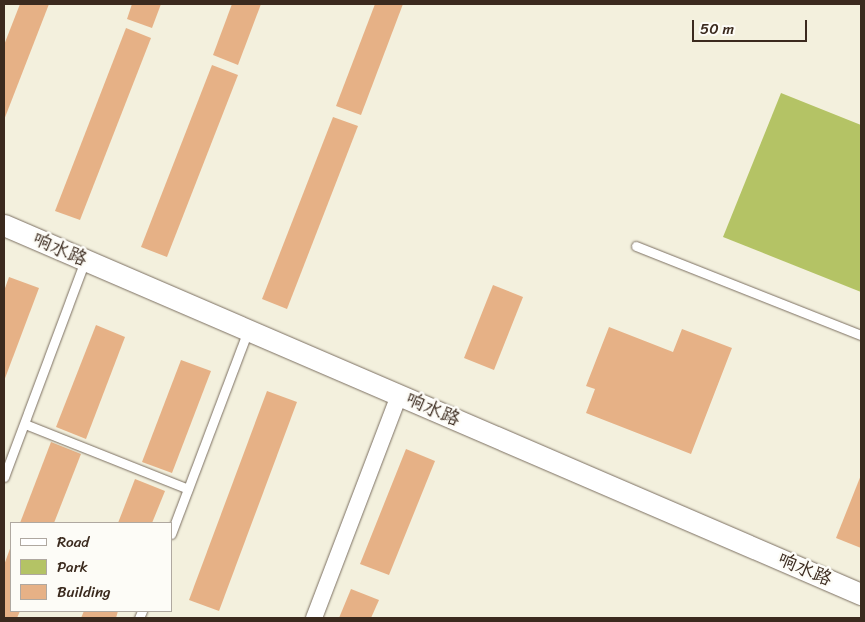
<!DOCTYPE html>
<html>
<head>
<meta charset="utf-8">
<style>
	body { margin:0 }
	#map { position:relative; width:865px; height:622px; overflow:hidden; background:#f3f0dd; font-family:Sriracha,"LXGW WenKai TC",sans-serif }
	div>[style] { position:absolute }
	.green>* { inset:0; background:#b4c365 }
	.building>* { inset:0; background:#e6b186 }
	.roads { filter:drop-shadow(0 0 1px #7b6f61) drop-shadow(0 0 1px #7b6f61) }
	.service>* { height:9px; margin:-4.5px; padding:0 4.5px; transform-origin:4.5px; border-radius:4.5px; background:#fff }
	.minor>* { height:16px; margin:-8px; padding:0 8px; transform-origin:8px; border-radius:8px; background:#fff }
	.tertiary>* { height:21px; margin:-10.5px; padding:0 10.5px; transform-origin:10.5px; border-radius:10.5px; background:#fff }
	span { translate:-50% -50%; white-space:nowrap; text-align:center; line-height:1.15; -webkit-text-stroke:5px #fdfcf7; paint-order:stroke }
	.street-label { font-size:19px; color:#3b2a1e }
	.frame { position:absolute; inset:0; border:5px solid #3b2a1e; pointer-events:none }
	.legend { position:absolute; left:10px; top:522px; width:162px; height:90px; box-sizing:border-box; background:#fdfcf7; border:1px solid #afa8a0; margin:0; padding:6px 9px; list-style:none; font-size:15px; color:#3b2a1e }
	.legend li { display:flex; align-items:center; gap:10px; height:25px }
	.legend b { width:25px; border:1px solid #afa8a0 }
	.scale { position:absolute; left:692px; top:20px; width:115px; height:22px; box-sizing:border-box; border:2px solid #3b2a1e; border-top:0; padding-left:6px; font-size:15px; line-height:18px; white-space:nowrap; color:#3b2a1e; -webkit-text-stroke:4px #fdfcf7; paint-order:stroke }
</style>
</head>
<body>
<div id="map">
	<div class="green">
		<i style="clip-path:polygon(781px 93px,861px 125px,861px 292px,723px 237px)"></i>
	</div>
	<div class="building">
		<i style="clip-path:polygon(20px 4px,49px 4px,4px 120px,4px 45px)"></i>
		<i style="clip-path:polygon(132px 4px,161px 4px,152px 28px,127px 19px)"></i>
		<i style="clip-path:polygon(232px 4px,261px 4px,238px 65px,213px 55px)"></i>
		<i style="clip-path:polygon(375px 4px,403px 4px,361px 115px,336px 106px)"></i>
		<i style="clip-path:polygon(126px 28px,151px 38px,80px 220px,55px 211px)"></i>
		<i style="clip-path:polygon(212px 65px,238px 75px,167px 257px,141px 247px)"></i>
		<i style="clip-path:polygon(333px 117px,358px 126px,287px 309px,262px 299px)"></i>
		<i style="clip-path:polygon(9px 277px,39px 288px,4px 381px,4px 291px)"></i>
		<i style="clip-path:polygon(493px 285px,523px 297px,494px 370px,464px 358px)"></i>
		<i style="clip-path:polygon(96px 325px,125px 337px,86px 439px,56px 427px)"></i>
		<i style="clip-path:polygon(609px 327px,673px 352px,682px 329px,732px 348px,691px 454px,586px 413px,595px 389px,586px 386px)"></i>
		<i style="clip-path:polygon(181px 360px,211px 371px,172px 473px,142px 462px)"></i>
		<i style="clip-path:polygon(267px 391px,297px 402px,219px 611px,189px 600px)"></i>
		<i style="clip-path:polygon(51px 442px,81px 454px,54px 523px,20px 523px)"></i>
		<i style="clip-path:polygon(406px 449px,435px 461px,389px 575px,360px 564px)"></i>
		<i style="clip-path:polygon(861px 475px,861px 548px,836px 538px)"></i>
		<i style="clip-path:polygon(135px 479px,165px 491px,152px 523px,118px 523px)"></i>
		<i style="clip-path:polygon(11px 546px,11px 611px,20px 611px,17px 618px,4px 618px,4px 565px)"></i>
		<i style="clip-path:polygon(351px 589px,379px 600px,371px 618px,339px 618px)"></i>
		<i style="clip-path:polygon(84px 611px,118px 611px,116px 618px,81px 618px)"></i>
	</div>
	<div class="roads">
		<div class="service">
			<i style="left:636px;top:246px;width:242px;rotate:21.6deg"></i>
			<i style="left:25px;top:424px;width:175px;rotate:21.7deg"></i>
			<i style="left:4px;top:477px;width:232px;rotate:-69.5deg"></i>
			<i style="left:171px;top:534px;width:218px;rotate:-69.3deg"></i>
			<i style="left:139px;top:618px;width:8px;rotate:-67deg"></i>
		</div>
		<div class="minor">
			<i style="left:314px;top:618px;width:239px;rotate:-69.1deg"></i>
		</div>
		<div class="tertiary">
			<i style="left:4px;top:225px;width:933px;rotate:23.3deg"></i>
		</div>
	</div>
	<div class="street-label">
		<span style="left:60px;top:249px;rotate:23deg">响水路</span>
		<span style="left:433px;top:409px;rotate:23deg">响水路</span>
		<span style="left:805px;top:569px;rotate:23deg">响水路</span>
	</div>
	<div class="frame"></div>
	<ul class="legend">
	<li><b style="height:6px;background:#fff"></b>Road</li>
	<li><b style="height:14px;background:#b4c365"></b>Park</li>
	<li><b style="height:14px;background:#e6b186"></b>Building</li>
	</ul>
	<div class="scale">50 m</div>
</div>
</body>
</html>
